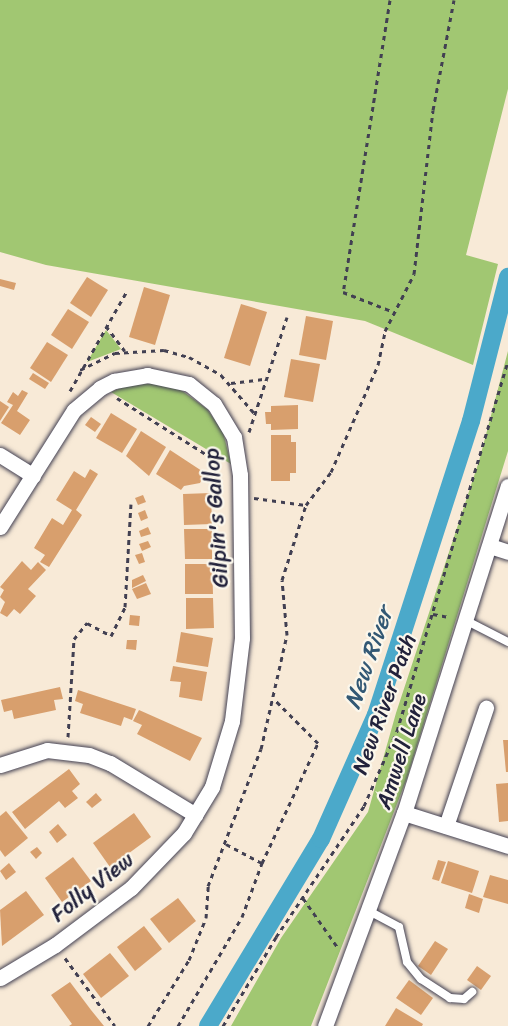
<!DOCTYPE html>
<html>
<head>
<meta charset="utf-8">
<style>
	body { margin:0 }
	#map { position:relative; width:508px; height:1026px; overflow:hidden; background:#f8ead7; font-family:Sriracha,sans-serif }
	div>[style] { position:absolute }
	.green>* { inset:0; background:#a1c772 }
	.canal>* { height:18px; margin:-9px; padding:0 9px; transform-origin:9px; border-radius:9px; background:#4ba9ca }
	.building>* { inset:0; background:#d89f6d }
	.path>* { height:3px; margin-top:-1.5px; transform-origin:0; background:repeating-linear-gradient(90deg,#424052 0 4.5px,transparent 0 9px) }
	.roads { filter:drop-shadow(0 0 2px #424052) drop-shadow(0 0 2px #424052) }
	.service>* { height:8px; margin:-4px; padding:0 4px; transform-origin:4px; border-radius:4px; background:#fff }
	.minor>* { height:15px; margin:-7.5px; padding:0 7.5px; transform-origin:7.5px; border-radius:7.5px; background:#fff }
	span { translate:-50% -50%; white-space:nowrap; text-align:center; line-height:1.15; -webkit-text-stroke:4.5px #fbf7ec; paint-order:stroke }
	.street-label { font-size:22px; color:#22223b }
	.water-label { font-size:24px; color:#325874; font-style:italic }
</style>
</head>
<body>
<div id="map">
	<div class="green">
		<i style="clip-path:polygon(0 0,508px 0,508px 89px,466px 255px,498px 264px,473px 365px,365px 321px,46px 265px,0 252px)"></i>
		<i style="clip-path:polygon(106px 330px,121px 349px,87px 362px)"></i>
		<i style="clip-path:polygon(508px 351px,508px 451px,407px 778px,311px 1026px,231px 1026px,281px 938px,368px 812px,396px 713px,479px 461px)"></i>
		<i style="clip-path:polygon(155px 383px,181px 390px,207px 409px,223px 432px,231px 464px,111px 392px,126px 386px)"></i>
	</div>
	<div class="canal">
		<i style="left:208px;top:1026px;width:218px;rotate:-58.9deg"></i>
		<i style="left:321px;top:839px;width:136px;rotate:-66.1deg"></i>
		<i style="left:376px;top:715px;width:309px;rotate:-72.1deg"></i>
		<i style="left:471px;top:421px;width:149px;rotate:-75.6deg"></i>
	</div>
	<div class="building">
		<i style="clip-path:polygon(87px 277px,108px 290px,91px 317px,70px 303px)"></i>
		<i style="clip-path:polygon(0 279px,16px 283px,14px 290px,0 286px)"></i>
		<i style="clip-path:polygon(144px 287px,170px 295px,155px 345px,129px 337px)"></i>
		<i style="clip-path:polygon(241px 304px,267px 312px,250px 366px,224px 358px)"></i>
		<i style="clip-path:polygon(68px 309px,89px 322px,72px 349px,51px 335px)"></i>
		<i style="clip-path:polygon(306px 316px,333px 321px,326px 360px,299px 355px)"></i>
		<i style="clip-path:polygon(47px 342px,68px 355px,51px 382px,30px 368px)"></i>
		<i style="clip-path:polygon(291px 359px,320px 364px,313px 402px,284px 397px)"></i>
		<i style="clip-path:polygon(33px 373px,49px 383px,45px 389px,29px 379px)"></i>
		<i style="clip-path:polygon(22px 390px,28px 393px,17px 411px,30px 420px,20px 435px,1px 423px,13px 405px,7px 402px,13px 392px,18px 396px)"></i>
		<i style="clip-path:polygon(0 401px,9px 407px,0 421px)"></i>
		<i style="clip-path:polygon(298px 405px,298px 429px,271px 430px,271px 424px,266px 424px,265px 412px,271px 412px,271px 406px)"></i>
		<i style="clip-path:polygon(111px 413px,137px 429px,122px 453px,96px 438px)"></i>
		<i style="clip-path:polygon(91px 417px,101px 424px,95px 432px,85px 425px)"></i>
		<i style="clip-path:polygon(141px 431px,166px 447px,149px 476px,126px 456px)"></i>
		<i style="clip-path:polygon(271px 435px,291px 435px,291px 442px,296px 442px,296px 473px,290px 473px,290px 481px,271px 481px)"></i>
		<i style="clip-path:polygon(170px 450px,205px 473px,200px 483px,184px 486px,181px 490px,156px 474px)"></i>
		<i style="clip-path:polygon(90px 469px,98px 474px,76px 510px,82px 515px,49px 567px,40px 562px,45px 555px,34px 548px,52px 518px,63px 525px,72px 510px,56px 500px,74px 471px,85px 478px)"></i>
		<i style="clip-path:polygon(211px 493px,212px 524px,184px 525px,183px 494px)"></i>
		<i style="clip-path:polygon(143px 495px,146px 502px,138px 505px,135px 498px)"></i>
		<i style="clip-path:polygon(145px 510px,148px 518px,141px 521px,138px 513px)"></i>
		<i style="clip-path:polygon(148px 527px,151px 534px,141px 537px,139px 531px)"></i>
		<i style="clip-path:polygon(184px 529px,212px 529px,212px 559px,185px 559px)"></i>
		<i style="clip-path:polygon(148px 541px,151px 547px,142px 551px,139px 544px)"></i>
		<i style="clip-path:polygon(142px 553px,145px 562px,139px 564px,135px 555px)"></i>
		<i style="clip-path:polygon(22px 561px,31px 570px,38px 562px,46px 570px,28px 589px,36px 596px,20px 614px,14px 609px,7px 617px,0 613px,5px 602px,0 597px,4px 590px,0 587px)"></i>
		<i style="clip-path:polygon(185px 564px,212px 564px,213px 594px,185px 594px)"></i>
		<i style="clip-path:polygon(143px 575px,146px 581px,132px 588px,132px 580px)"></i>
		<i style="clip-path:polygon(146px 583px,151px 594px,137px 599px,132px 589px)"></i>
		<i style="clip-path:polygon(186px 598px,213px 598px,214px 628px,186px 629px)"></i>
		<i style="clip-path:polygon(130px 615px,140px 616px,139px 626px,129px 625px)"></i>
		<i style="clip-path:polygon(181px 632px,213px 638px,208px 667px,176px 662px)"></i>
		<i style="clip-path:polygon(127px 640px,137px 640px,136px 650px,126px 649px)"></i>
		<i style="clip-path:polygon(173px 666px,207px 672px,202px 701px,179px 697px,181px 682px,170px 681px)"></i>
		<i style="clip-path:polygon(60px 687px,63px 699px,54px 700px,56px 710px,14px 719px,12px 710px,4px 712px,1px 700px)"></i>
		<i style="clip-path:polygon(78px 690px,136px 709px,132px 720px,124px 717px,121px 726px,80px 713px,83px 704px,75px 701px)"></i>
		<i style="clip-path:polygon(139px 710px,202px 738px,190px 761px,137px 734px,142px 725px,133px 721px)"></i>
		<i style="clip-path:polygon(503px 740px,508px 740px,508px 772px,506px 772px)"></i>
		<i style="clip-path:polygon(69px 769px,80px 784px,72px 791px,78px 798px,65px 808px,59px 801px,25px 829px,12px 812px)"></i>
		<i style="clip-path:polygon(508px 783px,508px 821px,499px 822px,496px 784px)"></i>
		<i style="clip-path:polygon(96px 793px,102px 800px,92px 808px,86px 802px)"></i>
		<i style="clip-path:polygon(6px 811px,28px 838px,5px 857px,0 850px,0 816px)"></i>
		<i style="clip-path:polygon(134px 813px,151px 837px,110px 867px,93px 843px)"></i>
		<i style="clip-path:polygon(58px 824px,67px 835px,57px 843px,49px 832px)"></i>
		<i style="clip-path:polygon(37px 847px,42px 853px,36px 859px,30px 852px)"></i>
		<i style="clip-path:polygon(73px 857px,91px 881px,62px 902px,45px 878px)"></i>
		<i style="clip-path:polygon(438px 860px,446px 862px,439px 881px,432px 879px)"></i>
		<i style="clip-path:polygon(448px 861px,479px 871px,472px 893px,441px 883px)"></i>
		<i style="clip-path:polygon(9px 863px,16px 872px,6px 880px,0 871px)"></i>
		<i style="clip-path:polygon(490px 875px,508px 880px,508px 904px,483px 897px)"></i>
		<i style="clip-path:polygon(26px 891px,44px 915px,2px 946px,0 910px)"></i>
		<i style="clip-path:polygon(469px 894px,483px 899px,479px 913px,465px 908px)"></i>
		<i style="clip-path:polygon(178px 898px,196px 921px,169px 943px,150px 919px)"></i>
		<i style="clip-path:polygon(144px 926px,162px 949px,135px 971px,117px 947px)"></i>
		<i style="clip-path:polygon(435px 941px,448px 949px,431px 975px,418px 966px)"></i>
		<i style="clip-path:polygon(110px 953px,129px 976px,101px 998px,83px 974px)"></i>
		<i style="clip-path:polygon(477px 966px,491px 976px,481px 990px,467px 980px)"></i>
		<i style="clip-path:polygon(409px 980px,433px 998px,421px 1015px,396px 998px)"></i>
		<i style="clip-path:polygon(70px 982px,91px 1010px,104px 1026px,69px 1026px,72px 1024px,51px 995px)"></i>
		<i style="clip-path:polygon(396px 1008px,423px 1024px,422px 1026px,385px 1026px)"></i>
	</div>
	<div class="path">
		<i style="left:390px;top:0;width:296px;rotate:99.1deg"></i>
		<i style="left:343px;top:292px;width:55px;rotate:21.4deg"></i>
		<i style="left:106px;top:326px;width:31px;rotate:53deg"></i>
		<i style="left:80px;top:370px;width:39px;rotate:-26deg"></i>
		<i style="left:115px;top:353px;width:49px;rotate:-3.5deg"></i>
		<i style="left:164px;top:350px;width:26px;rotate:16deg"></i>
		<i style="left:189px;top:357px;width:37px;rotate:29deg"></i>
		<i style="left:221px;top:375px;width:52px;rotate:48.9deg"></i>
		<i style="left:231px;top:383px;width:34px;rotate:-7deg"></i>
		<i style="left:70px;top:391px;width:115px;rotate:-60.3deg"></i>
		<i style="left:117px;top:398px;width:125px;rotate:32.3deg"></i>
		<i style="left:249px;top:432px;width:121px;rotate:-71.7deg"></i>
		<i style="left:254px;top:498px;width:52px;rotate:7.7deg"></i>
		<i style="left:433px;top:614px;width:16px;rotate:11deg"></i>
		<i style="left:68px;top:737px;width:98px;rotate:-86.5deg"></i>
		<i style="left:74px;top:639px;width:21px;rotate:-51deg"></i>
		<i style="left:87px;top:623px;width:27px;rotate:28deg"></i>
		<i style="left:111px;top:636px;width:32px;rotate:-64deg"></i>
		<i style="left:125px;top:607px;width:103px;rotate:-86.7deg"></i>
		<i style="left:226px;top:844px;width:40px;rotate:28deg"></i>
		<i style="left:303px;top:898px;width:61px;rotate:55deg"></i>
		<i style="left:65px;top:958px;width:84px;rotate:53.7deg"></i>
		<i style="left:148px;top:1026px;width:78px;rotate:-58.2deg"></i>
		<i style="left:189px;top:960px;width:45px;rotate:-68deg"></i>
		<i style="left:206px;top:918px;width:32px;rotate:-86deg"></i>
		<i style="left:208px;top:886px;width:147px;rotate:-68.9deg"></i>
		<i style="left:261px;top:749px;width:117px;rotate:-77.2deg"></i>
		<i style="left:287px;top:635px;width:55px;rotate:-95.2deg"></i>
		<i style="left:282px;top:580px;width:79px;rotate:-72.3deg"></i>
		<i style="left:306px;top:505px;width:41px;rotate:-52.9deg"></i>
		<i style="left:331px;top:472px;width:117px;rotate:-66.3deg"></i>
		<i style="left:378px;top:365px;width:35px;rotate:-78deg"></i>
		<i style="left:385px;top:331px;width:64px;rotate:-63deg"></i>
		<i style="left:414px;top:274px;width:165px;rotate:-83.4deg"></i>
		<i style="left:433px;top:110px;width:112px;rotate:-79.2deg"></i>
		<i style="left:178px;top:1026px;width:126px;rotate:-59.6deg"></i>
		<i style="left:242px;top:917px;width:58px;rotate:-69.7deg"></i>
		<i style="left:262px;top:863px;width:132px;rotate:-65deg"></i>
		<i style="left:318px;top:743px;width:62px;rotate:-135deg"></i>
		<i style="left:223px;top:1026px;width:104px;rotate:-59.2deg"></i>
		<i style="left:276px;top:937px;width:158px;rotate:-56.1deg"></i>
		<i style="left:364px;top:806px;width:82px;rotate:-66.3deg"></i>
		<i style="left:397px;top:731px;width:385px;rotate:-73.3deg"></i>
	</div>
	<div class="roads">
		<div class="service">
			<i style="left:467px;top:621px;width:46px;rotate:27.1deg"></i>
			<i style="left:369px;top:911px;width:34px;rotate:28deg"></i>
			<i style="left:399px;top:927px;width:36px;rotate:77deg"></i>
			<i style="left:407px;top:962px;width:22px;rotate:51deg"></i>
			<i style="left:421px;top:979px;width:35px;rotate:33deg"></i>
			<i style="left:450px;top:998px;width:14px;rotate:4deg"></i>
			<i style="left:464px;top:999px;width:11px;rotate:-41deg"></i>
		</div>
		<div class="minor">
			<i style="left:0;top:455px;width:39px;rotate:32deg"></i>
			<i style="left:0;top:527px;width:138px;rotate:-57.7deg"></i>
			<i style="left:74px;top:410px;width:34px;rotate:-40deg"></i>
			<i style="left:100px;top:388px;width:16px;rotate:-27deg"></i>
			<i style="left:114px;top:381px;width:34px;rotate:-10deg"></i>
			<i style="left:147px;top:375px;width:43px;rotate:12.1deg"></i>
			<i style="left:189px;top:384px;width:32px;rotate:39deg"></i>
			<i style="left:214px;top:404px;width:39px;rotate:59deg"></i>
			<i style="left:234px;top:437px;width:38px;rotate:81deg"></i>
			<i style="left:240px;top:475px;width:163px;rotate:89.3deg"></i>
			<i style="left:242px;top:638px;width:84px;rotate:96.9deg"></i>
			<i style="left:232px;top:721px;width:69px;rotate:106.9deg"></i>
			<i style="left:212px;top:787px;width:54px;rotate:121.3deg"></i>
			<i style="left:184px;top:833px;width:76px;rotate:133.9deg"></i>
			<i style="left:131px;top:888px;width:95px;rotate:143.1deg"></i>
			<i style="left:55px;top:945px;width:64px;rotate:149deg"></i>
			<i style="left:490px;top:546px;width:19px;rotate:18deg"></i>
			<i style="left:0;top:765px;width:49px;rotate:-17.7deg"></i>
			<i style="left:47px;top:750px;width:42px;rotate:6.8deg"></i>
			<i style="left:89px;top:755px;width:22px;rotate:21deg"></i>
			<i style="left:110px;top:763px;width:100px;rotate:31.2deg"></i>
			<i style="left:404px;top:813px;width:109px;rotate:17.6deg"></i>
			<i style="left:446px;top:826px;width:125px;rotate:-71.3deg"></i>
			<i style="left:325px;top:1026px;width:227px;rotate:-69.7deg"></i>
			<i style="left:404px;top:813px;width:343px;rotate:-72.4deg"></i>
		</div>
	</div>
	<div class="street-label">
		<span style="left:216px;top:518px;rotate:-94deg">Gilpin's Gallop</span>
		<span style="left:384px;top:704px;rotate:-70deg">New River Path</span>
		<span style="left:401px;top:751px;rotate:-72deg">Amwell Lane</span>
		<span style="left:92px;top:887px;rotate:-38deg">Folly View</span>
	</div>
	<div class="water-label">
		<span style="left:369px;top:658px;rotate:-71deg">New River</span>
	</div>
</div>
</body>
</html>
